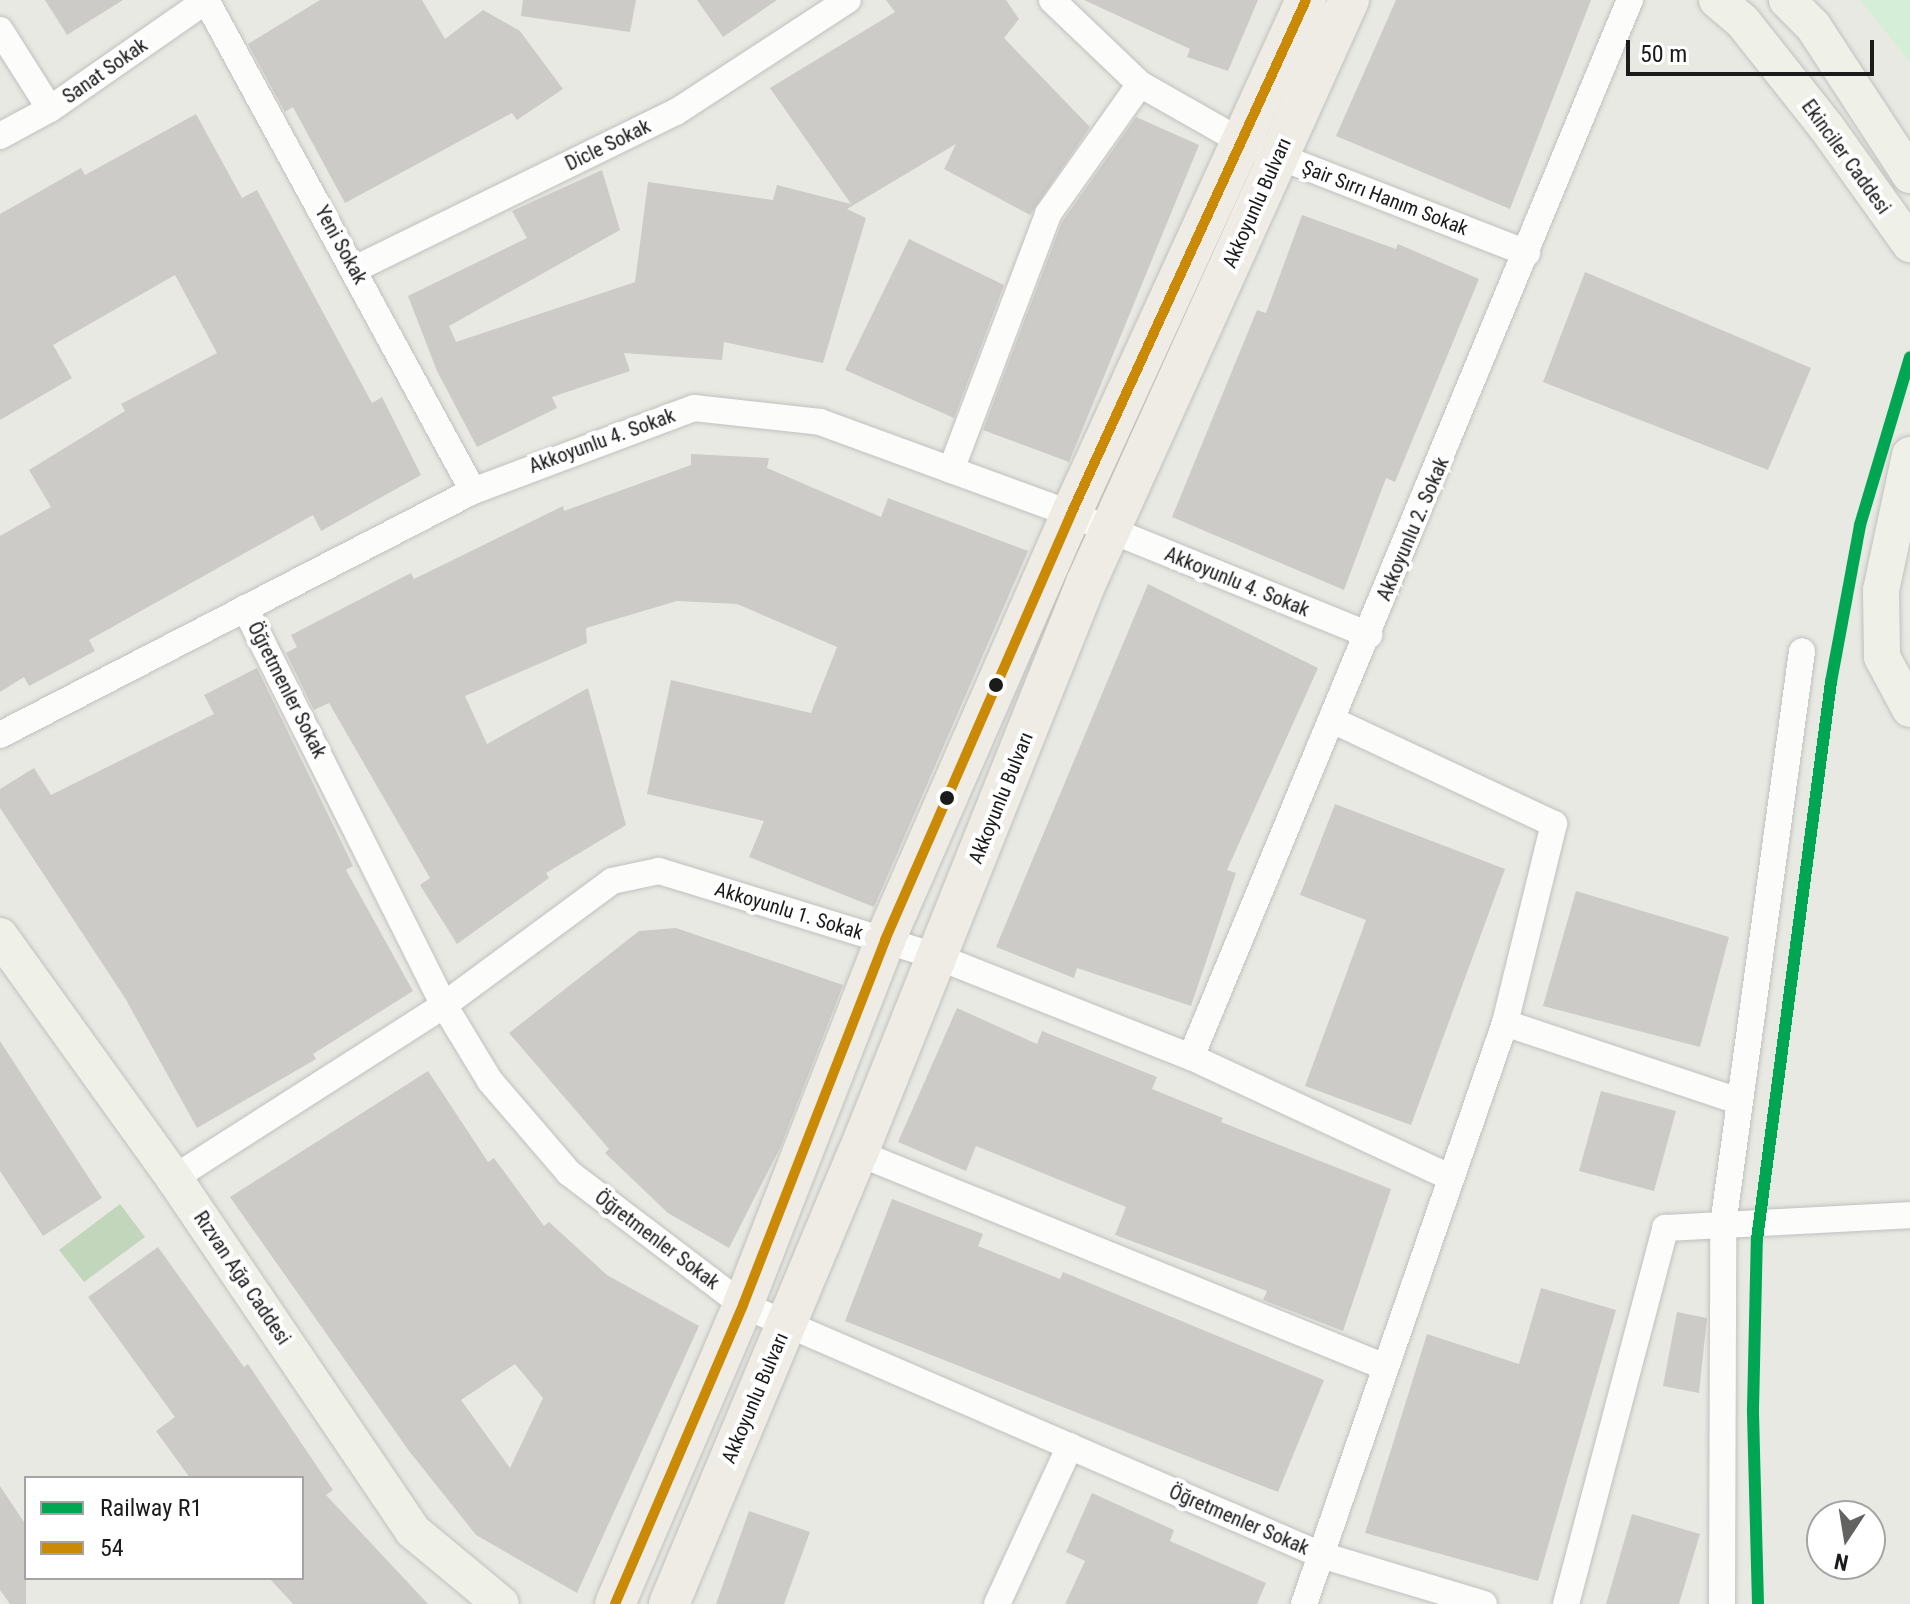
<!DOCTYPE html>
<html>
<head>
<meta charset="utf-8">
<style>
	body { margin:0 }
	#map { position:relative; width:1910px; height:1604px; overflow:hidden; background:#e9e9e4; font-family:"Roboto Condensed",sans-serif }
	div>[style] { position:absolute }
	.forest>* { inset:0; background:#c2d6bc }
	.park>* { inset:0; background:#d4eed7 }
	.building>* { inset:0; background:#cccbc7 }
	.roads { filter:drop-shadow(0 0 2px #c0c0be) drop-shadow(0 0 2px #c0c0be) }
	.street>* { height:26px; margin:-13px; padding:0 13px; transform-origin:13px; border-radius:13px; background:#fcfcfb }
	.secondary>* { height:36px; margin:-18px; padding:0 18px; transform-origin:18px; border-radius:18px; background:#eff1e9 }
	.primary>* { height:40px; margin:-20px; padding:0 20px; transform-origin:20px; border-radius:20px; background:#eeece4 }
	.bus-1>* { height:10px; margin:-5px; padding:0 5px; transform-origin:5px; border-radius:5px; background:#cb8a05 }
	.rail-1>* { height:12px; margin:-6px; padding:0 6px; transform-origin:6px; border-radius:6px; background:#00a651 }
	.dots>* { width:22px; height:22px; translate:-50% -50%; box-sizing:border-box; border:4px solid #fff; border-radius:50% }
	span { translate:-50% -50%; white-space:nowrap; text-align:center; line-height:1.15; -webkit-text-stroke:8px #fff; paint-order:stroke }
	.street-label { font-size:20px; color:#1b1b1b }
	.legend { position:absolute; left:24px; top:1476px; width:280px; height:104px; box-sizing:border-box; background:#fff; border:2px solid #a4a4a4; margin:0; padding:10px 14px; list-style:none; font-size:24px; color:#1b1b1b }
	.legend li { display:flex; align-items:center; gap:16px; height:40px }
	.legend b { width:40px; border:2px solid #a4a4a4 }
	.north { position:absolute; left:1806px; top:1500px; width:80px; height:80px; box-sizing:border-box; background:#fff; border:2px solid #a4a4a4; border-radius:50%; rotate:192deg; font-size:22px; font-weight:700; line-height:32px; text-align:center; color:#1b1b1b }
	.north::after { content:''; display:block; margin:auto; width:28px; height:36px; background:#636361; clip-path:polygon(50% 0,100% 100%,50% 72%,0 100%) }
	.scale { position:absolute; left:1626px; top:40px; width:248px; height:36px; box-sizing:border-box; border:4px solid #1b1b1b; border-top:0; padding-left:10px; font-size:24px; line-height:28px; white-space:nowrap; color:#1b1b1b; -webkit-text-stroke:6px #fff; paint-order:stroke }
</style>
</head>
<body>
<div id="map">
	<div class="forest">
		<i style="clip-path:polygon(120px 1204px,145px 1237px,84px 1282px,59px 1250px)"></i>
	</div>
	<div class="park">
		<i style="clip-path:polygon(1860px 0,1910px 0,1910px 64px,1899px 48px)"></i>
	</div>
	<div class="building">
		<i style="clip-path:polygon(45px 0,123px 0,67px 35px)"></i>
		<i style="clip-path:polygon(320px 0,422px 0,445px 39px,483px 10px,520px 31px,563px 89px,517px 120px,512px 113px,345px 203px,293px 107px,285px 112px,248px 44px)"></i>
		<i style="clip-path:polygon(523px 0,636px 0,630px 32px,521px 16px)"></i>
		<i style="clip-path:polygon(697px 0,777px 0,723px 37px)"></i>
		<i style="clip-path:polygon(886px 0,1006px 0,1019px 19px,1004px 38px,1090px 127px,1030px 215px,944px 169px,956px 144px,847px 209px,866px 218px,823px 363px,724px 342px,722px 360px,624px 353px,630px 371px,552px 397px,557px 408px,477px 447px,437px 371px,408px 296px,527px 238px,512px 211px,602px 170px,620px 230px,449px 326px,456px 342px,635px 282px,648px 182px,773px 200px,777px 185px,851px 204px,770px 88px,895px 12px)"></i>
		<i style="clip-path:polygon(1084px 0,1258px 0,1228px 71px,1187px 57px,1190px 49px)"></i>
		<i style="clip-path:polygon(1396px 0,1591px 0,1510px 209px,1336px 136px)"></i>
		<i style="clip-path:polygon(196px 114px,242px 198px,257px 190px,372px 403px,382px 397px,421px 475px,321px 531px,313px 515px,89px 640px,95px 651px,29px 686px,24px 677px,0 692px,0 536px,51px 507px,29px 470px,125px 411px,121px 404px,217px 353px,175px 275px,53px 345px,72px 378px,0 420px,0 214px,81px 168px,85px 175px)"></i>
		<i style="clip-path:polygon(1136px 117px,1199px 145px,1069px 462px,983px 430px,1062px 222px)"></i>
		<i style="clip-path:polygon(1302px 215px,1396px 249px,1398px 244px,1479px 279px,1395px 482px,1386px 478px,1344px 590px,1172px 517px,1257px 310px,1266px 313px)"></i>
		<i style="clip-path:polygon(909px 239px,1004px 285px,954px 418px,845px 370px)"></i>
		<i style="clip-path:polygon(1585px 272px,1811px 368px,1768px 470px,1543px 382px)"></i>
		<i style="clip-path:polygon(691px 454px,769px 458px,767px 468px,881px 517px,888px 498px,1028px 551px,874px 907px,749px 857px,764px 821px,647px 794px,671px 680px,811px 713px,837px 647px,737px 604px,677px 601px,586px 628px,587px 643px,465px 696px,487px 744px,588px 688px,626px 825px,546px 873px,549px 878px,457px 944px,420px 885px,430px 878px,329px 703px,314px 710px,286px 653px,297px 647px,291px 635px,411px 573px,414px 579px,563px 506px,564px 511px,691px 465px)"></i>
		<i style="clip-path:polygon(1148px 584px,1318px 668px,1227px 870px,1236px 873px,1191px 1006px,1077px 968px,1074px 978px,996px 947px)"></i>
		<i style="clip-path:polygon(257px 668px,353px 866px,346px 870px,413px 991px,313px 1054px,316px 1059px,197px 1128px,125px 998px,0 808px,0 789px,34px 768px,51px 795px,214px 714px,204px 695px)"></i>
		<i style="clip-path:polygon(1335px 804px,1505px 869px,1411px 1125px,1305px 1086px,1366px 920px,1300px 895px)"></i>
		<i style="clip-path:polygon(1576px 891px,1729px 937px,1700px 1047px,1543px 1006px)"></i>
		<i style="clip-path:polygon(676px 928px,843px 985px,780px 1148px,729px 1248px,668px 1213px,605px 1153px,609px 1149px,509px 1033px,639px 931px)"></i>
		<i style="clip-path:polygon(957px 1008px,1037px 1044px,1042px 1031px,1157px 1077px,1152px 1089px,1223px 1118px,1221px 1122px,1391px 1189px,1343px 1331px,1263px 1300px,1267px 1291px,1115px 1235px,1126px 1207px,976px 1146px,966px 1171px,898px 1142px)"></i>
		<i style="clip-path:polygon(0 1041px,102px 1198px,43px 1236px,0 1171px)"></i>
		<i style="clip-path:polygon(evenodd,428px 1071px,488px 1162px,494px 1158px,544px 1226px,549px 1222px,607px 1275px,699px 1326px,577px 1593px,476px 1535px,409px 1451px,230px 1197px,428px 1071px,515px 1364px,543px 1398px,510px 1468px,461px 1400px,515px 1364px)"></i>
		<i style="clip-path:polygon(1601px 1091px,1676px 1111px,1654px 1191px,1579px 1171px)"></i>
		<i style="clip-path:polygon(892px 1199px,983px 1234px,978px 1246px,1060px 1279px,1063px 1272px,1324px 1380px,1278px 1492px,845px 1321px)"></i>
		<i style="clip-path:polygon(158px 1247px,244px 1367px,248px 1364px,333px 1490px,326px 1495px,428px 1604px,293px 1604px,269px 1578px,302px 1578px,302px 1478px,190px 1478px,156px 1431px,175px 1417px,88px 1297px)"></i>
		<i style="clip-path:polygon(1541px 1288px,1616px 1310px,1538px 1581px,1365px 1533px,1427px 1334px,1519px 1364px)"></i>
		<i style="clip-path:polygon(1677px 1312px,1707px 1318px,1699px 1393px,1663px 1386px)"></i>
		<i style="clip-path:polygon(0 1486px,26px 1525px,26px 1604px,10px 1604px,0 1590px)"></i>
		<i style="clip-path:polygon(1092px 1493px,1174px 1530px,1170px 1541px,1266px 1583px,1257px 1604px,1065px 1604px,1085px 1561px,1066px 1552px)"></i>
		<i style="clip-path:polygon(749px 1511px,810px 1532px,784px 1604px,716px 1604px)"></i>
		<i style="clip-path:polygon(1632px 1514px,1700px 1534px,1679px 1604px,1606px 1604px)"></i>
	</div>
	<div class="roads">
		<div class="street">
			<i style="left:206px;top:0;width:559px;rotate:61.46deg"></i>
			<i style="left:1052px;top:0;width:122px;rotate:43.7deg"></i>
			<i style="left:1140px;top:84px;width:117px;rotate:29.6deg"></i>
			<i style="left:1242px;top:142px;width:306px;rotate:21.3deg"></i>
			<i style="left:0;top:30px;width:93px;rotate:57.7deg"></i>
			<i style="left:0;top:136px;width:57px;rotate:-28.4deg"></i>
			<i style="left:50px;top:109px;width:191px;rotate:-34.8deg"></i>
			<i style="left:355px;top:269px;width:357px;rotate:-26.1deg"></i>
			<i style="left:676px;top:112px;width:205px;rotate:-33.1deg"></i>
			<i style="left:951px;top:470px;width:274px;rotate:-69.2deg"></i>
			<i style="left:1048px;top:214px;width:159px;rotate:-54.7deg"></i>
			<i style="left:245px;top:608px;width:444px;rotate:63.4deg"></i>
			<i style="left:444px;top:1005px;width:89px;rotate:58.8deg"></i>
			<i style="left:490px;top:1081px;width:121px;rotate:49.3deg"></i>
			<i style="left:569px;top:1173px;width:218px;rotate:37.2deg"></i>
			<i style="left:743px;top:1305px;width:630px;rotate:23.39deg"></i>
			<i style="left:1321px;top:1555px;width:170px;rotate:16.7deg"></i>
			<i style="left:0;top:735px;width:532px;rotate:-27.29deg"></i>
			<i style="left:473px;top:491px;width:236px;rotate:-20.6deg"></i>
			<i style="left:694px;top:408px;width:127px;rotate:6.3deg"></i>
			<i style="left:820px;top:422px;width:267px;rotate:20.1deg"></i>
			<i style="left:1071px;top:514px;width:322px;rotate:22.1deg"></i>
			<i style="left:1505px;top:1023px;width:246px;rotate:18.5deg"></i>
			<i style="left:1191px;top:1057px;width:1145px;rotate:-67.45deg"></i>
			<i style="left:858px;top:1153px;width:569px;rotate:22.1deg"></i>
			<i style="left:174px;top:1178px;width:321px;rotate:-32.6deg"></i>
			<i style="left:444px;top:1005px;width:209px;rotate:-36.4deg"></i>
			<i style="left:612px;top:881px;width:48px;rotate:-12deg"></i>
			<i style="left:659px;top:871px;width:292px;rotate:17.1deg"></i>
			<i style="left:938px;top:957px;width:272px;rotate:21.6deg"></i>
			<i style="left:1191px;top:1057px;width:285px;rotate:24.9deg"></i>
			<i style="left:997px;top:1604px;width:174px;rotate:-65.2deg"></i>
			<i style="left:1304px;top:1604px;width:615px;rotate:-70.92deg"></i>
			<i style="left:1505px;top:1023px;width:205px;rotate:-76.2deg"></i>
			<i style="left:1554px;top:824px;width:245px;rotate:-154.9deg"></i>
			<i style="left:1566px;top:1604px;width:389px;rotate:-75.2deg"></i>
			<i style="left:1665px;top:1228px;width:245px;rotate:-3deg"></i>
			<i style="left:1722px;top:1604px;width:379px;rotate:-89.8deg"></i>
			<i style="left:1723px;top:1225px;width:579px;rotate:-82.16deg"></i>
		</div>
		<div class="secondary">
			<i style="left:1717px;top:0;width:34px;rotate:40deg"></i>
			<i style="left:1743px;top:22px;width:135px;rotate:51.6deg"></i>
			<i style="left:1827px;top:128px;width:143px;rotate:54.4deg"></i>
			<i style="left:1787px;top:0;width:37px;rotate:45deg"></i>
			<i style="left:1813px;top:26px;width:178px;rotate:56.9deg"></i>
			<i style="left:1910px;top:455px;width:138px;rotate:102.1deg"></i>
			<i style="left:1881px;top:590px;width:67px;rotate:89.1deg"></i>
			<i style="left:1882px;top:657px;width:59px;rotate:61.7deg"></i>
			<i style="left:0;top:936px;width:298px;rotate:54.3deg"></i>
			<i style="left:174px;top:1178px;width:426px;rotate:55.9deg"></i>
			<i style="left:413px;top:1531px;width:114px;rotate:39.7deg"></i>
		</div>
		<div class="primary">
			<i style="left:615px;top:1604px;width:325px;rotate:-66.8deg"></i>
			<i style="left:743px;top:1305px;width:392px;rotate:-68.7deg"></i>
			<i style="left:885px;top:940px;width:465px;rotate:-66.4deg"></i>
			<i style="left:1071px;top:514px;width:565px;rotate:-65.43deg"></i>
			<i style="left:669px;top:1604px;width:489px;rotate:-67.3deg"></i>
			<i style="left:858px;top:1153px;width:614px;rotate:-68.2deg"></i>
			<i style="left:1086px;top:583px;width:640px;rotate:-65.72deg"></i>
		</div>
	</div>
	<div class="bus-1">
		<i style="left:615px;top:1604px;width:325px;rotate:-66.8deg"></i>
		<i style="left:743px;top:1305px;width:392px;rotate:-68.7deg"></i>
		<i style="left:885px;top:940px;width:465px;rotate:-66.4deg"></i>
		<i style="left:1071px;top:514px;width:565px;rotate:-65.43deg"></i>
	</div>
	<div class="rail-1">
		<i style="left:1758px;top:1604px;width:195px;rotate:-91.5deg"></i>
		<i style="left:1753px;top:1409px;width:170px;rotate:-88.7deg"></i>
		<i style="left:1757px;top:1239px;width:562px;rotate:-82.43deg"></i>
		<i style="left:1831px;top:682px;width:160px;rotate:-79.5deg"></i>
		<i style="left:1860px;top:525px;width:175px;rotate:-73.4deg"></i>
	</div>
	<div class="dots">
		<i style="left:996px;top:685px;background:#1b1b1b"></i>
		<i style="left:947px;top:798px;background:#1b1b1b"></i>
	</div>
	<div class="street-label">
		<span style="left:105px;top:71px;rotate:-35deg">Sanat Sokak</span>
		<span style="left:608px;top:145px;rotate:-26deg">Dicle Sokak</span>
		<span style="left:1846px;top:157px;rotate:54deg">Ekinciler Caddesi</span>
		<span style="left:1385px;top:198px;rotate:21deg">Şair Sırrı Hanım Sokak</span>
		<span style="left:1257px;top:203px;rotate:-66deg">Akkoyunlu Bulvarı</span>
		<span style="left:341px;top:245px;rotate:61deg">Yeni Sokak</span>
		<span style="left:602px;top:441px;rotate:-20deg">Akkoyunlu 4. Sokak</span>
		<span style="left:1413px;top:529px;rotate:-67deg">Akkoyunlu 2. Sokak</span>
		<span style="left:1237px;top:582px;rotate:22deg">Akkoyunlu 4. Sokak</span>
		<span style="left:287px;top:690px;rotate:63deg">Öğretmenler Sokak</span>
		<span style="left:1001px;top:798px;rotate:-68deg">Akkoyunlu Bulvarı</span>
		<span style="left:789px;top:911px;rotate:17deg">Akkoyunlu 1. Sokak</span>
		<span style="left:657px;top:1240px;rotate:37deg">Öğretmenler Sokak</span>
		<span style="left:242px;top:1278px;rotate:56deg">Rızvan Ağa Caddesi</span>
		<span style="left:755px;top:1398px;rotate:-67deg">Akkoyunlu Bulvarı</span>
		<span style="left:1239px;top:1520px;rotate:23deg">Öğretmenler Sokak</span>
	</div>
	<ul class="legend">
	<li><b style="height:10px;background:#00a651"></b>Railway R1</li>
	<li><b style="height:10px;background:#cb8a05"></b>54</li>
	</ul>
	<div class="north">N</div>
	<div class="scale">50 m</div>
</div>
</body>
</html>
